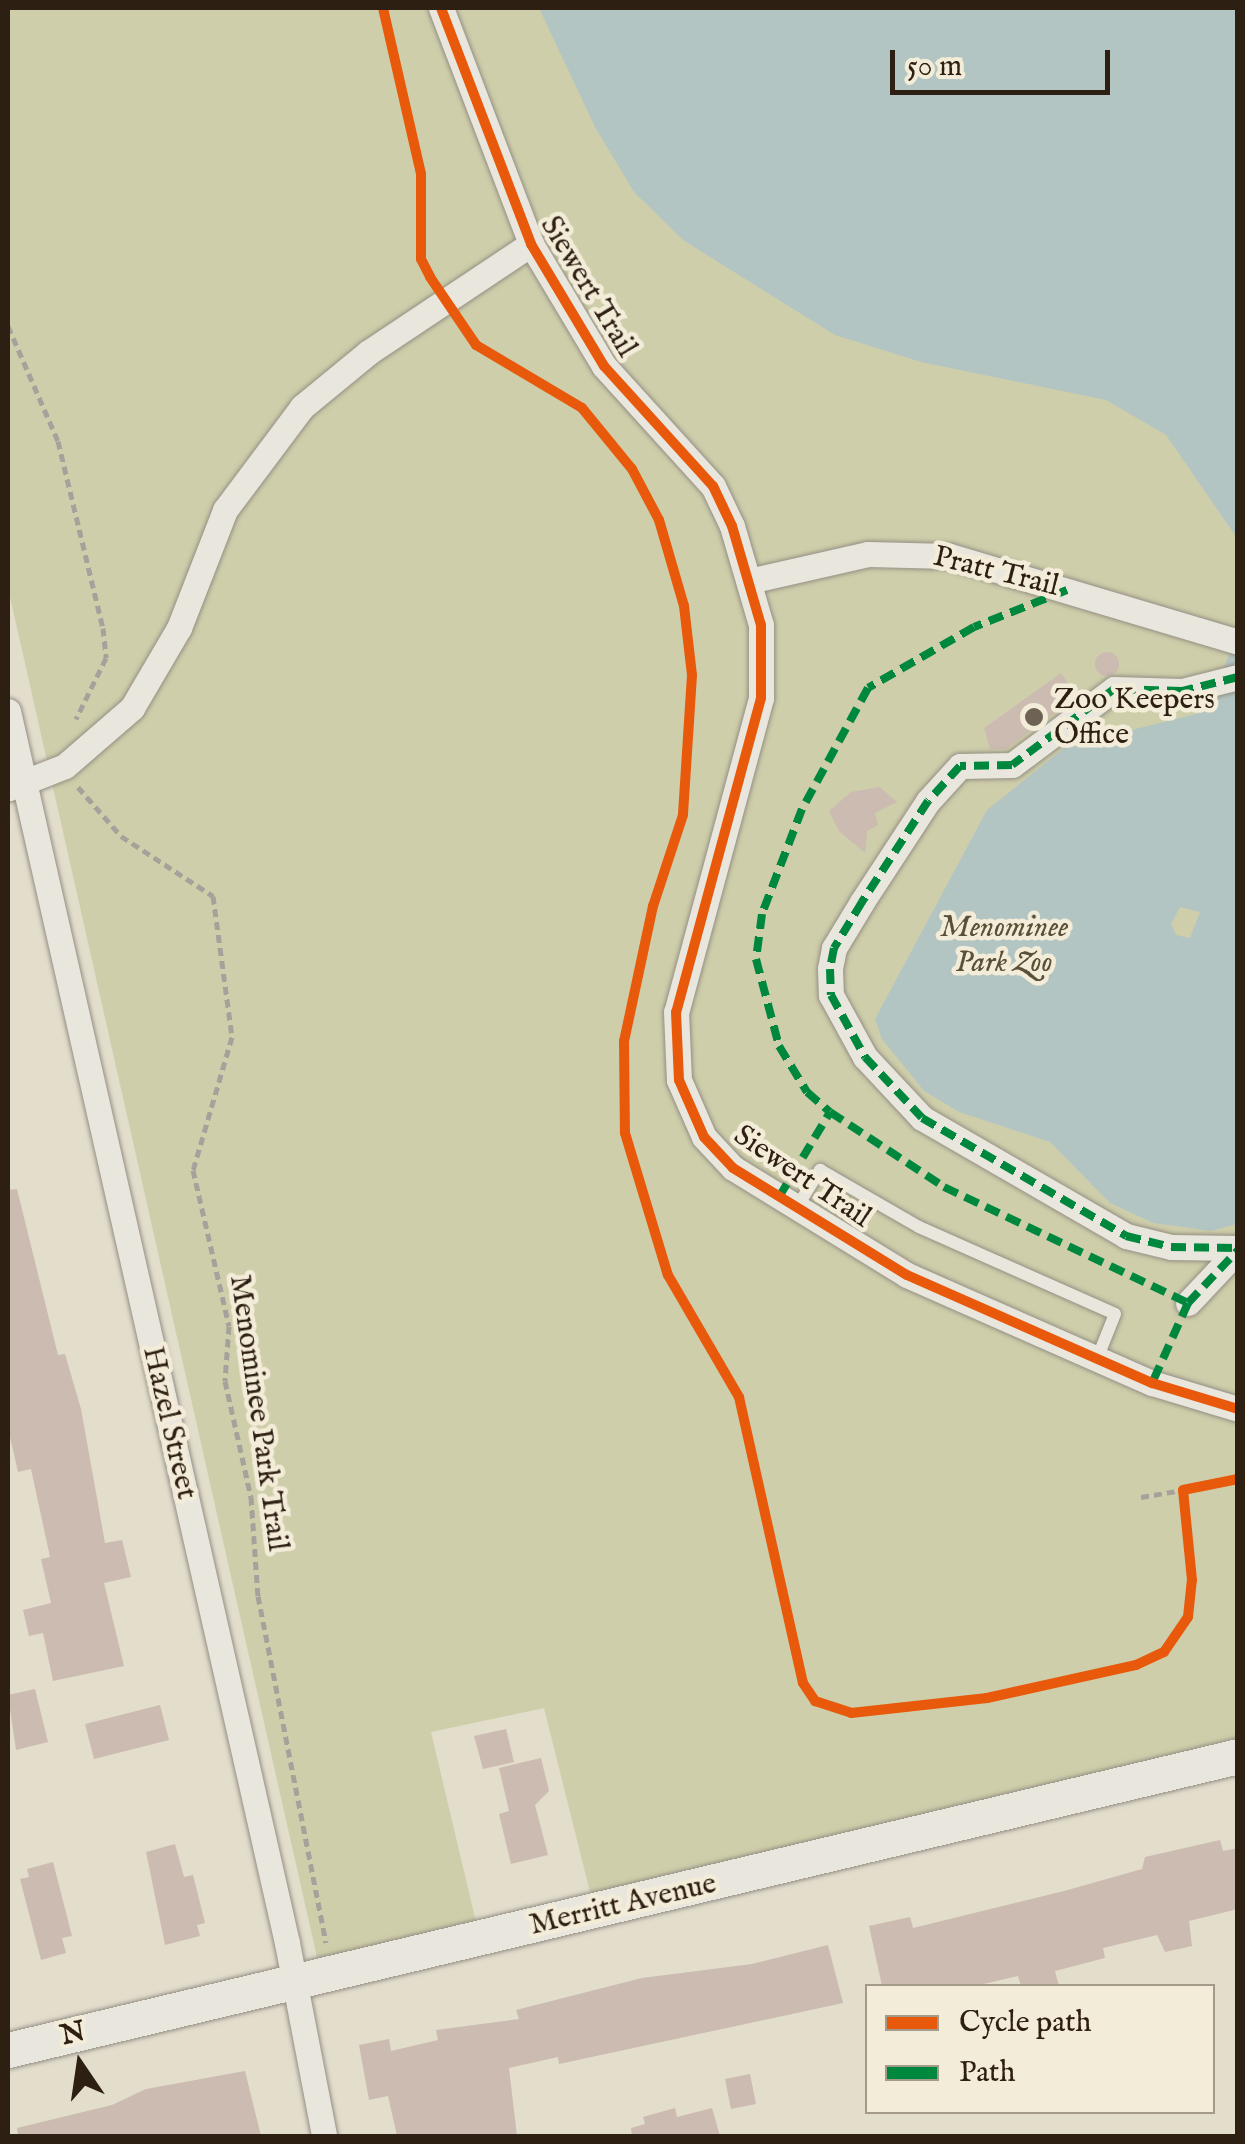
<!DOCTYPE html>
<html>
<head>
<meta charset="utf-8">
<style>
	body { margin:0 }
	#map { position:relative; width:1245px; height:2144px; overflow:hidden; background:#e3ddcc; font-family:"IM FELL English",serif }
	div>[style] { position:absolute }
	.green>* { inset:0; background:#cfceaa }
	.water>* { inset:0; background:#b2c5c2 }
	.building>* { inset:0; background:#ccbbb0 }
	.round { border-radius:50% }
	.path>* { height:5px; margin-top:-2.5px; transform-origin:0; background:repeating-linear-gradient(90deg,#a6a29b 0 8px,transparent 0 13px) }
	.roads { filter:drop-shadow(0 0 2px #948f84) drop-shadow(0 0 2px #948f84) }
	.lane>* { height:12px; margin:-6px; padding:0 6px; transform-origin:6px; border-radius:6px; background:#e9e6de }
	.street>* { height:25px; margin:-12.5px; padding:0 12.5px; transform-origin:12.5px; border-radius:12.5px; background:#e9e6de }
	.secondary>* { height:35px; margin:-17.5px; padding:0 17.5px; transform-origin:17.5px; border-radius:17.5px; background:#e9e6de }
	.quiet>* { height:8px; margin-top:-4px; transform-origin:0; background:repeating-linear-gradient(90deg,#00873e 0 15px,transparent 0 23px) }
	.cycleway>* { height:10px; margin:-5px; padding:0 5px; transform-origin:5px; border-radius:5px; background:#e8590c }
	.dots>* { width:28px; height:28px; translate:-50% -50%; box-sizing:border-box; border:5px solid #f3ecd8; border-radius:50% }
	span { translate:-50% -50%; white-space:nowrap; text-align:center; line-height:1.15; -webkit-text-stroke:9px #f3ecd8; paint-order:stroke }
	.street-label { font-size:30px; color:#2e1f13 }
	.poi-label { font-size:30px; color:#2e1f13 }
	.left { translate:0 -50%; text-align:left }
	.park-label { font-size:30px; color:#5a5038; font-style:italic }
	.frame { position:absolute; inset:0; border:10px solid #2e1f13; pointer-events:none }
	.legend { position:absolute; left:865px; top:1984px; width:350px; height:130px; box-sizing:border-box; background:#f3ecd8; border:2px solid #a49a89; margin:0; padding:12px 18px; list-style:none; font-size:30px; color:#2e1f13 }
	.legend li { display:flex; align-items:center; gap:20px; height:50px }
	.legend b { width:50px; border:2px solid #a49a89 }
	.north { position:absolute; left:30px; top:2014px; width:100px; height:100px; -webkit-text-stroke:8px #f3ecd8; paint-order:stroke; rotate:347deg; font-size:28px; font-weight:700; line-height:40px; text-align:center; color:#2e1f13 }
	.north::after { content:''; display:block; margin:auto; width:35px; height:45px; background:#2e1f13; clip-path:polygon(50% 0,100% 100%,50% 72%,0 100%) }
	.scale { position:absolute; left:890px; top:50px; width:220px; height:45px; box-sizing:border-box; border:5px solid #2e1f13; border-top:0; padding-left:12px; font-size:30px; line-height:35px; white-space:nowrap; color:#2e1f13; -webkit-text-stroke:8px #f3ecd8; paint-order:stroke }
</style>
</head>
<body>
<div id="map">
	<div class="green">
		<i style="clip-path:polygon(8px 8px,1237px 8px,1237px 1738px,595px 1912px,544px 1708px,431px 1732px,480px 1939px,321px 1975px,8px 588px)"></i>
	</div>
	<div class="water">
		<i style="clip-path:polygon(539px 8px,1237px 8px,1237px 538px,1166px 435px,1106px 400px,921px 362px,835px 335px,683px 240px,634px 192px,595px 127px)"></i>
		<i style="clip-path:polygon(evenodd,1237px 637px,1237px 1224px,1211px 1231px,1153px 1223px,1110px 1203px,1050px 1142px,959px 1112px,924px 1091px,882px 1039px,875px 1019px,987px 810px,1067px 746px,1204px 712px,1237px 637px,1180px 907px,1200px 912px,1190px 938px,1176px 935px,1171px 924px,1180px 907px)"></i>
	</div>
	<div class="building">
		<i class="round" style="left:1095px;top:652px;width:24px;height:24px"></i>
		<i style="clip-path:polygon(1061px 673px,1077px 696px,1006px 749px,990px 749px,984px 728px)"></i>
		<i style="clip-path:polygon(880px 787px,897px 802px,875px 813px,878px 825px,867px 831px,865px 853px,839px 831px,829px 811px,851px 792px)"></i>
		<i style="clip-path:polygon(17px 1189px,58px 1355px,65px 1354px,81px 1409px,105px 1543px,122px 1540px,131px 1577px,104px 1583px,124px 1666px,53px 1681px,43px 1633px,29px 1636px,23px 1610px,51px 1603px,41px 1559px,50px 1557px,31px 1469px,18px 1472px,8px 1428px,8px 1190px)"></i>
		<i style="clip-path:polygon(35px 1689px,48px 1742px,16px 1750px,8px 1695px)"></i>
		<i style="clip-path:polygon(160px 1705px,169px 1740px,94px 1759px,85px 1724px)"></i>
		<i style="clip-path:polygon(506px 1729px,514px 1762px,483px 1769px,474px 1736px)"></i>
		<i style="clip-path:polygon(541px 1758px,549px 1791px,535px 1805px,548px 1855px,511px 1864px,499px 1814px,509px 1811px,499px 1768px)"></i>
		<i style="clip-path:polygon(1220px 1840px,1223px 1851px,1238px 1848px,1238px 1909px,1189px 1921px,1192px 1946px,1165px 1952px,1157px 1935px,1103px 1948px,1105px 1958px,1055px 1971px,1059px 1986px,1021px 1986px,1018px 1976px,975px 1986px,882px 1986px,869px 1926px,910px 1917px,913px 1928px,1064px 1891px,1142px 1869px,1145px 1857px)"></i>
		<i style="clip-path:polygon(175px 1844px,184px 1877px,193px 1875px,205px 1923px,197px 1925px,200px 1936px,165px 1945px,146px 1852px)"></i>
		<i style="clip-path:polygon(53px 1862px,72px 1936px,62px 1938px,66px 1953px,41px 1960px,20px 1879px,29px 1877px,27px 1869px)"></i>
		<i style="clip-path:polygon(828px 1945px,843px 2003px,559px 2064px,558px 2057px,509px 2068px,517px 2136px,397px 2136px,388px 2096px,369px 2100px,359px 2045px,389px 2039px,391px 2051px,438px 2040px,436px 2030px,519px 2019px,516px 2010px,642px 1978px,752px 1964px)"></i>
		<i style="clip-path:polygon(245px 2071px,261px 2136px,18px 2136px,17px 2128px,112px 2105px,146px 2089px)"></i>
		<i style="clip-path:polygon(750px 2074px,756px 2104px,731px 2109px,725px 2079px)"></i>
		<i style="clip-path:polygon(675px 2108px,677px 2117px,712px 2108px,720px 2136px,632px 2136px,631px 2128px,645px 2124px,643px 2117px)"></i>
	</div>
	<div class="path">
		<i style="left:8px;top:326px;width:125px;rotate:66.5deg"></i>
		<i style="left:58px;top:441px;width:192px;rotate:76.5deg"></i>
		<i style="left:103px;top:628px;width:30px;rotate:84deg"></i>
		<i style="left:106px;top:658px;width:68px;rotate:116.2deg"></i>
		<i style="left:78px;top:787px;width:65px;rotate:48.7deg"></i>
		<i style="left:121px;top:836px;width:110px;rotate:33.1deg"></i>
		<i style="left:213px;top:896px;width:142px;rotate:82.3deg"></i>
		<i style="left:232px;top:1037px;width:139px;rotate:106.3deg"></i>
		<i style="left:193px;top:1170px;width:160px;rotate:77deg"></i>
		<i style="left:229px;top:1326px;width:55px;rotate:94.2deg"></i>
		<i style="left:225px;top:1381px;width:119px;rotate:77.4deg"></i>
		<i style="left:251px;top:1497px;width:99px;rotate:86deg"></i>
		<i style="left:258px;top:1596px;width:353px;rotate:78.9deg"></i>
		<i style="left:1141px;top:1497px;width:43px;rotate:-9.5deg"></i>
	</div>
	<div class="roads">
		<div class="lane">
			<i style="left:797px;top:1207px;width:44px;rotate:-58.1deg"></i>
			<i style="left:820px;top:1170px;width:114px;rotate:29.9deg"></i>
			<i style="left:919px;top:1227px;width:214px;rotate:23.9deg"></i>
			<i style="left:1115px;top:1314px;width:48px;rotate:111.8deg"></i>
		</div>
		<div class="street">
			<i style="left:441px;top:8px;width:253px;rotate:69.1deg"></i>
			<i style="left:531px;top:244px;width:142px;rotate:59.1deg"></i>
			<i style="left:604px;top:366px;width:162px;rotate:47.8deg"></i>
			<i style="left:713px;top:486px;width:44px;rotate:64.6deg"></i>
			<i style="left:732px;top:526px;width:103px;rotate:73.7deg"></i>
			<i style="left:761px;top:625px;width:73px;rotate:90deg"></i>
			<i style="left:761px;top:698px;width:325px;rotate:105.1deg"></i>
			<i style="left:676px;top:1012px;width:68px;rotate:87.5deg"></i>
			<i style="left:679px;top:1080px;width:62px;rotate:66.3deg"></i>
			<i style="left:704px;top:1137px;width:42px;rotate:46.9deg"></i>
			<i style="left:733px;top:1168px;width:204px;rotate:31.6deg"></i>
			<i style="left:907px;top:1275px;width:268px;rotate:23.8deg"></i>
			<i style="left:1152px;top:1383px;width:90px;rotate:16.8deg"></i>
			<i style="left:749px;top:581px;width:122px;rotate:-12.8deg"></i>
			<i style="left:868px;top:554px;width:82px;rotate:1.4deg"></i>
			<i style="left:950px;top:556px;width:301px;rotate:16.6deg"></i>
			<i style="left:1238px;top:677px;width:58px;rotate:166deg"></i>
			<i style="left:1182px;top:691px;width:68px;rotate:-178.3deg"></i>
			<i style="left:1114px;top:689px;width:127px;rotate:143.3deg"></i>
			<i style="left:1012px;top:765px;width:52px;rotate:178.9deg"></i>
			<i style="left:960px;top:766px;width:47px;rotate:132.4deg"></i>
			<i style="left:928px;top:801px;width:121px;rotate:123.2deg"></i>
			<i style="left:862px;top:902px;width:54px;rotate:121.3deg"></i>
			<i style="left:834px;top:948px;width:21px;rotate:101deg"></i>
			<i style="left:830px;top:969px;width:26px;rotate:88deg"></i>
			<i style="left:831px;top:995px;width:71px;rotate:61.3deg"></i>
			<i style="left:865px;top:1057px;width:83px;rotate:46.9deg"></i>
			<i style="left:922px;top:1118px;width:236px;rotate:30deg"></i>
			<i style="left:1126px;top:1236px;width:46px;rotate:13.7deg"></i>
			<i style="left:1171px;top:1247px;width:67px;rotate:0.9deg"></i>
			<i style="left:8px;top:711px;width:1263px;rotate:77.24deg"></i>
			<i style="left:287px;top:1943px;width:197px;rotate:79.1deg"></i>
			<i style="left:9px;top:788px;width:60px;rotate:-21.4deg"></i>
			<i style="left:65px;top:766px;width:89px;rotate:-40.9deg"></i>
			<i style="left:132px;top:708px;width:93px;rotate:-59.6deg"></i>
			<i style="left:179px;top:628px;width:127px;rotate:-68.7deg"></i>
			<i style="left:225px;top:510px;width:129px;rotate:-53.2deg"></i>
			<i style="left:302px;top:407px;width:87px;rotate:-39.4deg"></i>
			<i style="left:369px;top:352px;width:195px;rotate:-33.7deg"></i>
			<i style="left:1188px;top:1303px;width:73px;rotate:-46.7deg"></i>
		</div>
		<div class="secondary">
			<i style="left:8px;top:2050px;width:1265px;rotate:-13.44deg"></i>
		</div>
	</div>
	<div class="quiet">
		<i style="left:1067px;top:590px;width:100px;rotate:158.3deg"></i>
		<i style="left:974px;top:627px;width:122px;rotate:150.1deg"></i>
		<i style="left:868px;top:688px;width:138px;rotate:118.6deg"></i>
		<i style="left:802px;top:809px;width:112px;rotate:110.9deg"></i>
		<i style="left:762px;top:914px;width:45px;rotate:97.6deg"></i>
		<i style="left:756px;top:959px;width:90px;rotate:75.2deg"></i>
		<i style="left:779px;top:1046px;width:54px;rotate:58.7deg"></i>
		<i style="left:807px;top:1092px;width:30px;rotate:41deg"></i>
		<i style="left:830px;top:1112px;width:136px;rotate:33.3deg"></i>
		<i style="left:944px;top:1187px;width:270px;rotate:25.4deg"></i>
		<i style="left:1188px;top:1303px;width:88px;rotate:114.2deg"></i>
		<i style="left:1238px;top:677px;width:58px;rotate:166deg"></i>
		<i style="left:1182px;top:691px;width:68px;rotate:-178.3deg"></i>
		<i style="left:1114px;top:689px;width:127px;rotate:143.3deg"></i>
		<i style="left:1012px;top:765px;width:52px;rotate:178.9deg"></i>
		<i style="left:960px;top:766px;width:47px;rotate:132.4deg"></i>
		<i style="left:928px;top:801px;width:121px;rotate:123.2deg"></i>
		<i style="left:862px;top:902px;width:54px;rotate:121.3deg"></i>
		<i style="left:834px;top:948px;width:21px;rotate:101deg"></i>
		<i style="left:830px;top:969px;width:26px;rotate:88deg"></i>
		<i style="left:831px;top:995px;width:71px;rotate:61.3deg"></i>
		<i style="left:865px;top:1057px;width:83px;rotate:46.9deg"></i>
		<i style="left:922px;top:1118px;width:236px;rotate:30deg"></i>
		<i style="left:1126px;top:1236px;width:46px;rotate:13.7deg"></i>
		<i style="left:1171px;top:1247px;width:67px;rotate:0.9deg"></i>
		<i style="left:779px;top:1197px;width:99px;rotate:-59deg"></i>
		<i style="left:1188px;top:1303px;width:73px;rotate:-46.7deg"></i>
	</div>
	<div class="cycleway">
		<i style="left:383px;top:8px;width:170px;rotate:77.1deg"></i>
		<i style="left:421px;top:174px;width:85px;rotate:90deg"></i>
		<i style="left:421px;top:259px;width:20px;rotate:63deg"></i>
		<i style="left:430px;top:277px;width:82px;rotate:55.9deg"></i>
		<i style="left:476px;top:345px;width:123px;rotate:30.7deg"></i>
		<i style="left:582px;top:408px;width:79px;rotate:50.7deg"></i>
		<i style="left:632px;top:469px;width:58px;rotate:62.1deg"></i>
		<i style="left:659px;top:520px;width:90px;rotate:73.8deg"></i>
		<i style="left:684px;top:606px;width:69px;rotate:83.4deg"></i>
		<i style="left:692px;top:675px;width:140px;rotate:93.7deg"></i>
		<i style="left:683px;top:815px;width:96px;rotate:108.2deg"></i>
		<i style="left:653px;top:906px;width:138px;rotate:102.1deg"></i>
		<i style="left:624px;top:1041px;width:92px;rotate:89.4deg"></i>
		<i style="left:625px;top:1133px;width:148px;rotate:73.2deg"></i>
		<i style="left:668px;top:1275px;width:141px;rotate:59.8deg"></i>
		<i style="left:739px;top:1397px;width:293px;rotate:77.4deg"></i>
		<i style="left:803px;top:1683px;width:22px;rotate:56deg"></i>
		<i style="left:815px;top:1701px;width:38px;rotate:18deg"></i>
		<i style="left:851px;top:1713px;width:137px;rotate:-6.3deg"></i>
		<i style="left:987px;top:1698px;width:153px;rotate:-12.5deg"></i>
		<i style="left:1136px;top:1665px;width:31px;rotate:-25deg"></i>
		<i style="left:1164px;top:1652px;width:42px;rotate:-55.6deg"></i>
		<i style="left:1188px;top:1617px;width:37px;rotate:-84deg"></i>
		<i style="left:1192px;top:1580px;width:90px;rotate:-95.7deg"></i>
		<i style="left:1183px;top:1490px;width:56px;rotate:-11.3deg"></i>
		<i style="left:441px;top:8px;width:253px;rotate:69.1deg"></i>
		<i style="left:531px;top:244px;width:142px;rotate:59.1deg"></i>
		<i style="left:604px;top:366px;width:162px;rotate:47.8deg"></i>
		<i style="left:713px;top:486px;width:44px;rotate:64.6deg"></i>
		<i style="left:732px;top:526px;width:103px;rotate:73.7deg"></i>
		<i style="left:761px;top:625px;width:73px;rotate:90deg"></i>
		<i style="left:761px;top:698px;width:325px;rotate:105.1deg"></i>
		<i style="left:676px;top:1012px;width:68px;rotate:87.5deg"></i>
		<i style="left:679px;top:1080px;width:62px;rotate:66.3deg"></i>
		<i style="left:704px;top:1137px;width:42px;rotate:46.9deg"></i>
		<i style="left:733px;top:1168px;width:204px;rotate:31.6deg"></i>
		<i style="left:907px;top:1275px;width:268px;rotate:23.8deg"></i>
		<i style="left:1152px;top:1383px;width:90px;rotate:16.8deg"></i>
	</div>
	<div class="dots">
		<i style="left:1034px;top:717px;background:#6d6254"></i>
	</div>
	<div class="street-label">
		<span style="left:588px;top:287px;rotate:59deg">Siewert Trail</span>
		<span style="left:996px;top:572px;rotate:14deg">Pratt Trail</span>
		<span style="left:802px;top:1177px;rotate:34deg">Siewert Trail</span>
		<span style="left:258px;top:1413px;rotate:82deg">Menominee Park Trail</span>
		<span style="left:169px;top:1423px;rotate:77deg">Hazel Street</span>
		<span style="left:623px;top:1905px;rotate:-13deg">Merritt Avenue</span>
	</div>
	<div class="poi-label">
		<span class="left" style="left:1054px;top:717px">Zoo Keepers<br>Office</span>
	</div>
	<div class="park-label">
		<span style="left:1004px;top:945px">Menominee<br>Park Zoo</span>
	</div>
	<div class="frame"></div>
	<ul class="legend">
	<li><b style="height:12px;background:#e8590c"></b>Cycle path</li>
	<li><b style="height:12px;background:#00873e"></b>Path</li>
	</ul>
	<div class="north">N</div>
	<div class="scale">50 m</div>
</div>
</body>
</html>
